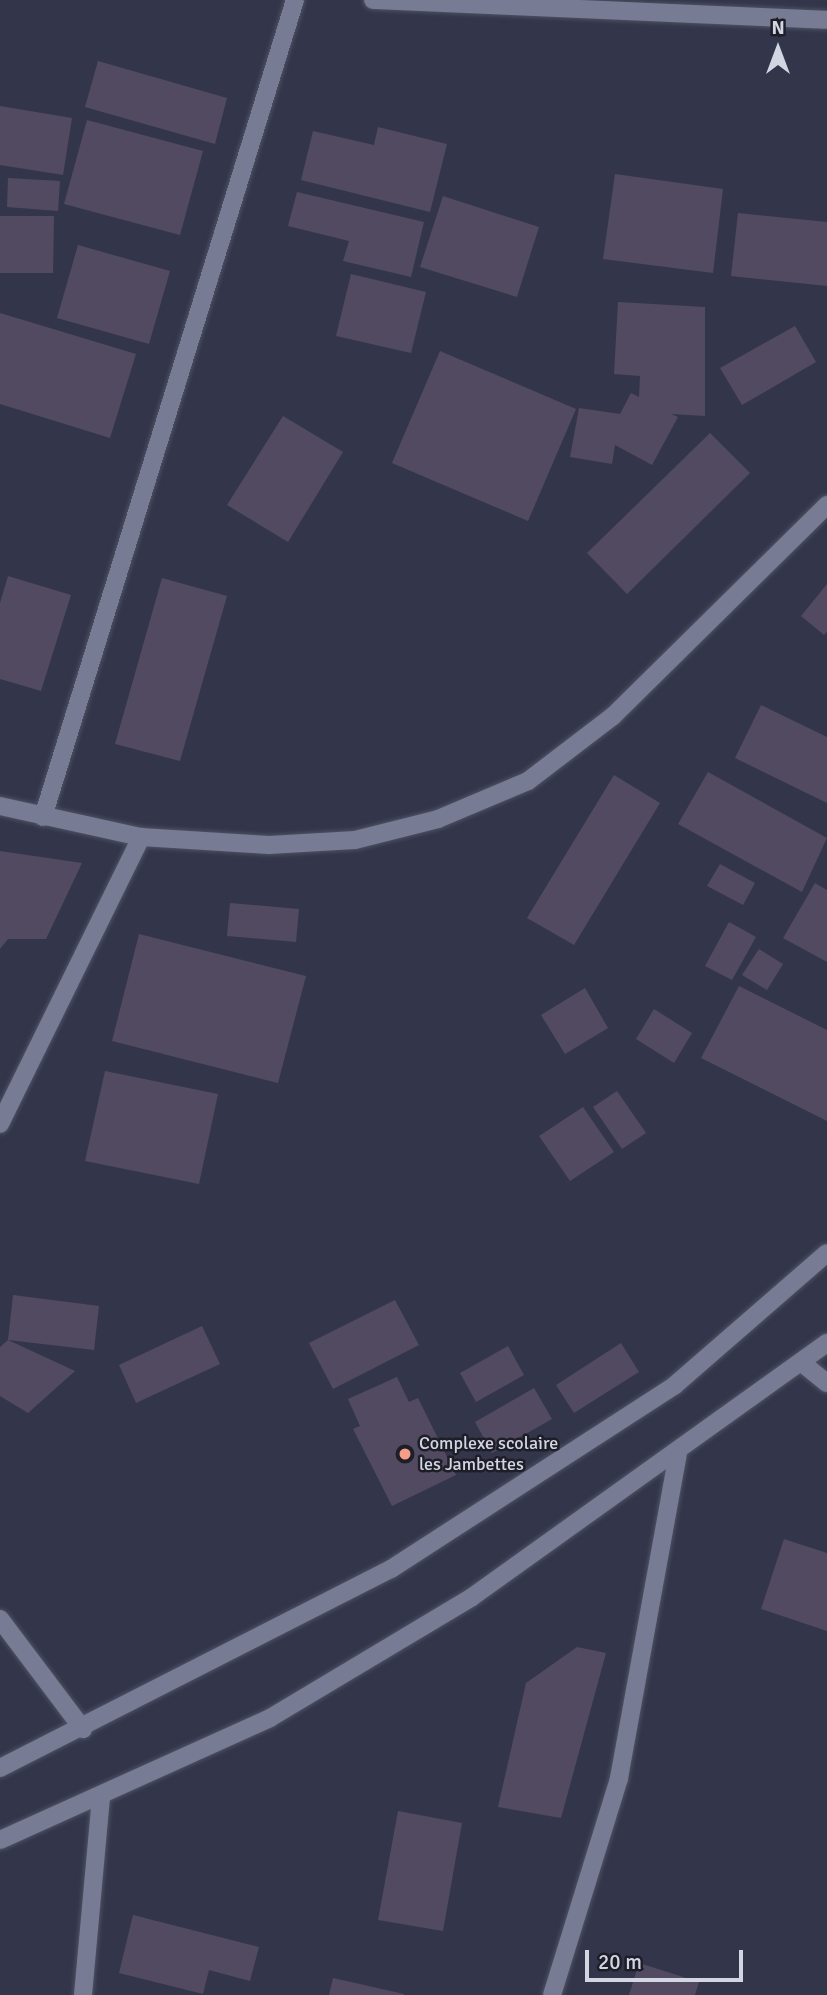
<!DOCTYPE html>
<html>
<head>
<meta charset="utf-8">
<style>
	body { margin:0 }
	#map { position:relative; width:827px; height:1995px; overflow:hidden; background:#33364b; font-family:Signika,sans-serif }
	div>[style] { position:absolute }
	.building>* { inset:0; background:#524a60 }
	.roads { filter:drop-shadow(0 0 2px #4e5162) drop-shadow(0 0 2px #4e5162) }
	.minor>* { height:18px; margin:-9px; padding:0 9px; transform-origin:9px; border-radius:9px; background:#777b93 }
	.tertiary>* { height:18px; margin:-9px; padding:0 9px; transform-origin:9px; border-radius:9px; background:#777b93 }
	.dots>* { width:19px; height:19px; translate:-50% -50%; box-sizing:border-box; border:4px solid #1d1e28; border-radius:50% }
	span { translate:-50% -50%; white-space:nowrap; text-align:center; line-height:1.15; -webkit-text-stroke:5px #1d1e28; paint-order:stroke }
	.poi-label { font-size:18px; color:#d2d5e2 }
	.left { translate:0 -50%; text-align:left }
	.north { position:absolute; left:743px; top:14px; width:70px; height:70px; -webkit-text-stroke:5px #1d1e28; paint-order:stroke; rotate:0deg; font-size:19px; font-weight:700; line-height:28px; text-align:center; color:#d2d5e2 }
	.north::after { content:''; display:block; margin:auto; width:24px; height:32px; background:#d2d5e2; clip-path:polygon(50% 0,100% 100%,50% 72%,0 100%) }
	.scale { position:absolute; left:585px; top:1950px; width:158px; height:32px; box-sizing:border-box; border:4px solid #d2d5e2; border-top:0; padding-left:9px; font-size:21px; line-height:24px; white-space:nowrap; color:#d2d5e2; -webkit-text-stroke:5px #1d1e28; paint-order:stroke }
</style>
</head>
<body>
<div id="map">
	<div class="building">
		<i style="clip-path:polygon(98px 61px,227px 98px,215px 144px,85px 107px)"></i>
		<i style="clip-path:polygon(0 106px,72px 118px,63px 175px,0 165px)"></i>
		<i style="clip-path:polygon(87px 120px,203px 151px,180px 235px,64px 204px)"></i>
		<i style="clip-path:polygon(378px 127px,447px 144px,430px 212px,301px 180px,313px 131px,374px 145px)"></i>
		<i style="clip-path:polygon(615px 174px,723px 189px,713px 273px,603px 259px)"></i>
		<i style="clip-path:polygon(8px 178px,60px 181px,58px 211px,7px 207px)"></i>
		<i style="clip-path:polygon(297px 192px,424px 222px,411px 277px,343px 261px,349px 241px,288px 226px)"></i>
		<i style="clip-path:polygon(443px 196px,539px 227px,517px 297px,420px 267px)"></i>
		<i style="clip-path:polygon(738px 213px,827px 222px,827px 286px,731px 276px)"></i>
		<i style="clip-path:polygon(0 216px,54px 216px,53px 273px,0 273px)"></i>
		<i style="clip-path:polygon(78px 245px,170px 271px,149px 344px,57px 318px)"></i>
		<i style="clip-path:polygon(351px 274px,426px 292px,411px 353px,336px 336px)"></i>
		<i style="clip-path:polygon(618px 302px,705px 307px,705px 416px,671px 414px,678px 417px,652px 465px,615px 445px,612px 464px,570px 457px,579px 408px,620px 414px,631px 393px,639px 397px,640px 376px,614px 374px)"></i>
		<i style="clip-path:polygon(0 313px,136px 354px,110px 438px,0 404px)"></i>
		<i style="clip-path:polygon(795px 326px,816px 362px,742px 405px,720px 368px)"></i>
		<i style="clip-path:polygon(440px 351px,576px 409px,528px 521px,392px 463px)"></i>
		<i style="clip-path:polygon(283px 416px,343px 452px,288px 542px,227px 505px)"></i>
		<i style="clip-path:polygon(710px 433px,750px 473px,627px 594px,587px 553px)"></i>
		<i style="clip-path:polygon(8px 576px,71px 595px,41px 691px,0 679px,0 603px)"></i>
		<i style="clip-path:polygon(162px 578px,227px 596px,180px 761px,115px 744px)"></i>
		<i style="clip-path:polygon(827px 584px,827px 632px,824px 635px,801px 616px)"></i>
		<i style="clip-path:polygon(761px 705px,827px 737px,827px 803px,735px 758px)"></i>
		<i style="clip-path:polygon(708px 772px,827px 838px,802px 892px,678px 824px)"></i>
		<i style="clip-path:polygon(614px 775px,660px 803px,574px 945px,527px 918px)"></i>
		<i style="clip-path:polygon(0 851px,82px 863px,46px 939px,8px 939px,0 949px)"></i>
		<i style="clip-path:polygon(720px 864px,755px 883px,743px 905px,707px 886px)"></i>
		<i style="clip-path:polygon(815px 883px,827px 890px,827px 962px,783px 938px)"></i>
		<i style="clip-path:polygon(230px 903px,299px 909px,296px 942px,227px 936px)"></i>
		<i style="clip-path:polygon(729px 922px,756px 937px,732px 980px,705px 966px)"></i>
		<i style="clip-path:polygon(139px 934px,306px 976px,278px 1083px,112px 1041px)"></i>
		<i style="clip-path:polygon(759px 949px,783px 964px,767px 990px,742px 975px)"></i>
		<i style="clip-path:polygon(739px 986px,827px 1030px,827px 1121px,701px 1058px)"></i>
		<i style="clip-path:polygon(585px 988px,608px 1028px,565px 1054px,541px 1015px)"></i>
		<i style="clip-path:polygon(654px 1009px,692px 1033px,674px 1063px,636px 1039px)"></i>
		<i style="clip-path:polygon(105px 1071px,218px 1094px,199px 1184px,85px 1161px)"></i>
		<i style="clip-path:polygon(617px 1091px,646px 1133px,622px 1149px,593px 1107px)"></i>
		<i style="clip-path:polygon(583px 1107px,614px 1152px,570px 1181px,539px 1136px)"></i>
		<i style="clip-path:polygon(13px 1295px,99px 1306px,94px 1350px,8px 1340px,75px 1371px,28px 1413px,0 1396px,0 1347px,8px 1340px)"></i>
		<i style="clip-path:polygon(395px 1300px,419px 1345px,333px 1389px,309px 1343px)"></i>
		<i style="clip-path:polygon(202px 1326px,220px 1364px,136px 1403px,119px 1365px)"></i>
		<i style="clip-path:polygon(621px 1343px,639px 1372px,574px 1413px,556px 1385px)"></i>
		<i style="clip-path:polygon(508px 1346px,524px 1375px,476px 1402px,460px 1373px)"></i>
		<i style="clip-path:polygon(397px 1377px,409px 1402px,418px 1398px,456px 1475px,392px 1506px,353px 1429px,360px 1426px,348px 1399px)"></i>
		<i style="clip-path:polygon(534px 1388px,552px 1419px,492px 1453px,475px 1422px)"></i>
		<i style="clip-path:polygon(784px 1539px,827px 1553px,827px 1631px,761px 1609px)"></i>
		<i style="clip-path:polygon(577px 1647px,606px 1653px,561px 1818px,498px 1807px,526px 1683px)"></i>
		<i style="clip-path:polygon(398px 1811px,462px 1823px,443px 1931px,378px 1920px)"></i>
		<i style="clip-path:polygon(133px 1915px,259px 1947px,250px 1981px,209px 1970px,203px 1994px,119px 1973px)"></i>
		<i style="clip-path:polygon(639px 1963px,699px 1982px,695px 1995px,629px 1995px)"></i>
		<i style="clip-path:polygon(333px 1978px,404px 1994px,404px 1995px,329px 1995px)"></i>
	</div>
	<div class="roads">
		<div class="minor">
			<i style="left:373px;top:0;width:454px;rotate:2.5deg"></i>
			<i style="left:0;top:806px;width:144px;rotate:12.4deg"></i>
			<i style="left:141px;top:837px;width:128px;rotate:3.6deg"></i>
			<i style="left:269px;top:845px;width:86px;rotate:-3.3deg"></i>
			<i style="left:355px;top:840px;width:86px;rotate:-14.2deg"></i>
			<i style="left:438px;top:819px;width:98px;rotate:-22.9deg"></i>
			<i style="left:528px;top:781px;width:107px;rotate:-37.4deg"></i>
			<i style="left:613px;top:716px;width:301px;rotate:-44.6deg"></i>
			<i style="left:43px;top:817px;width:855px;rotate:-72.86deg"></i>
			<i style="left:0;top:1124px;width:320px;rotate:-63.8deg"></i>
			<i style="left:802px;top:1363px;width:32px;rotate:39deg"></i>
			<i style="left:0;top:1619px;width:138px;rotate:53deg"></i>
			<i style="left:83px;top:1995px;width:200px;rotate:-84.8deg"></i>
			<i style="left:552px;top:1995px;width:227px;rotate:-72.8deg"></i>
			<i style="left:619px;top:1778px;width:330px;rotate:-79.7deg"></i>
		</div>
		<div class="tertiary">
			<i style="left:0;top:1768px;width:439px;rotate:-27deg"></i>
			<i style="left:391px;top:1569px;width:338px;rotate:-32.9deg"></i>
			<i style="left:675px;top:1385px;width:201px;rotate:-41deg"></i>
			<i style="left:0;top:1840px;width:296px;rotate:-24.3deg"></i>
			<i style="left:270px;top:1718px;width:235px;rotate:-30.9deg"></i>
			<i style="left:472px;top:1597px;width:437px;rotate:-35.6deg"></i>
		</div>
	</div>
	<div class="dots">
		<i style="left:405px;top:1454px;background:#f49e87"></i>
	</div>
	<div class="poi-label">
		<span class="left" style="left:419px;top:1454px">Complexe scolaire<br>les Jambettes</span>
	</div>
	<div class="north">N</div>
	<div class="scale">20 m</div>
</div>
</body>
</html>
